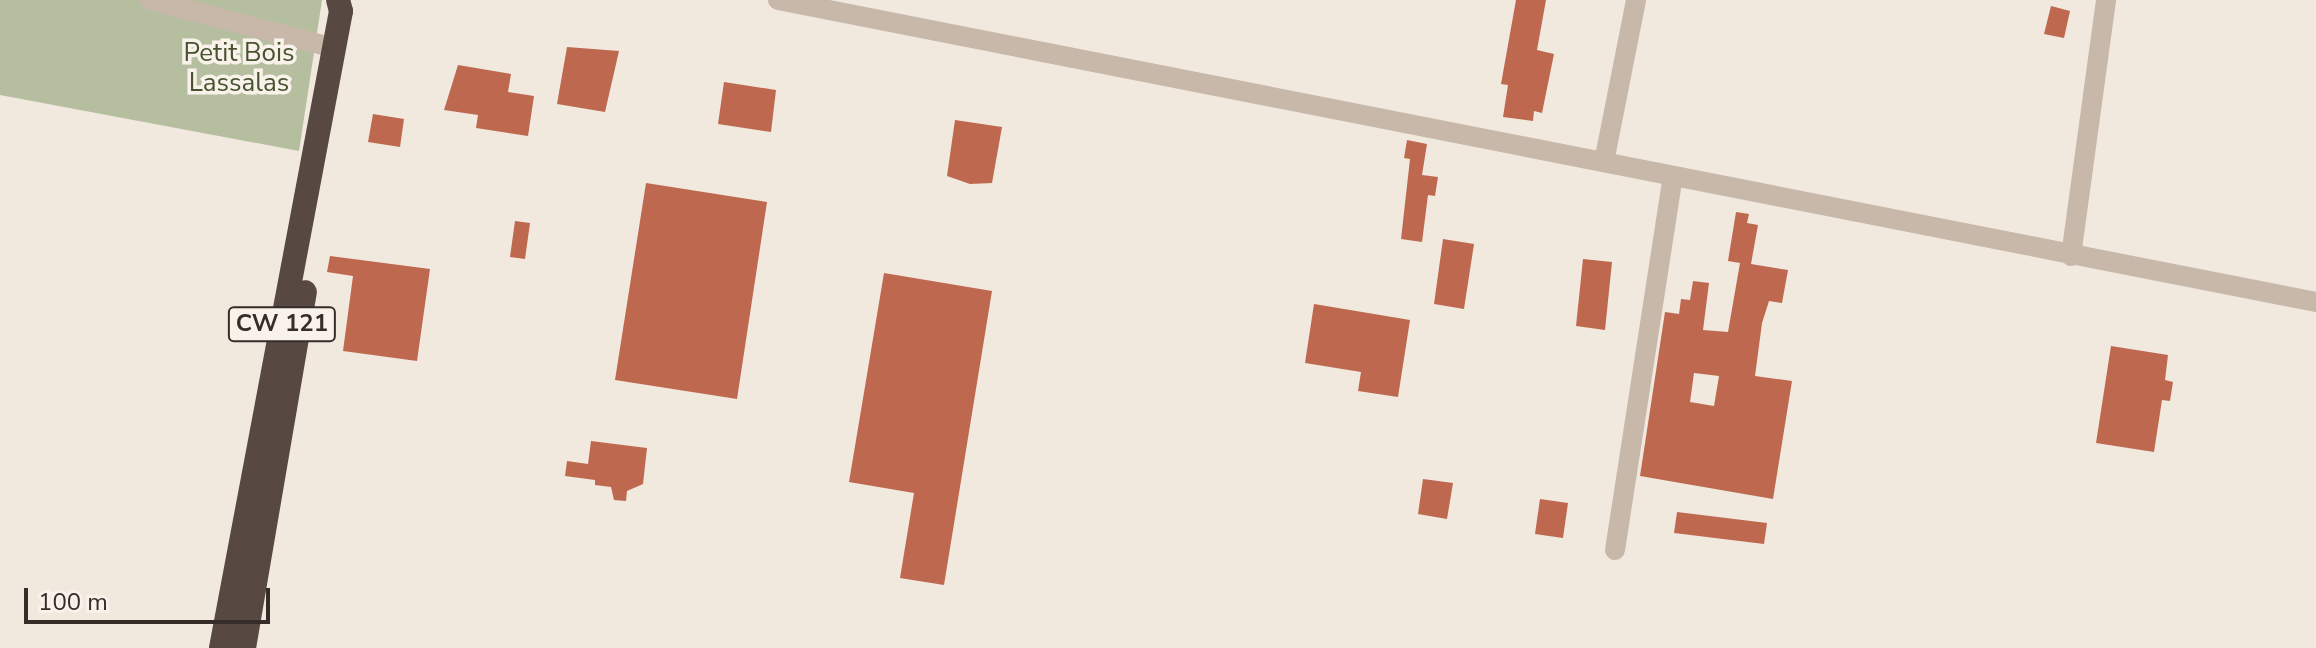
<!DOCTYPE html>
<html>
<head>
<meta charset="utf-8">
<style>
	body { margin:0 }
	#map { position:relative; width:2316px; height:648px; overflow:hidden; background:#f1e8de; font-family:"Nunito Sans",sans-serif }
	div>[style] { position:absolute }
	.green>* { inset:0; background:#b5bf9f }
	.building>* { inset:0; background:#be694f }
	.minor>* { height:20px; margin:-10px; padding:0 10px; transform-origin:10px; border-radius:10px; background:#c8b8aa }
	.highway>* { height:24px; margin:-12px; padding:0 12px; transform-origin:12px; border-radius:12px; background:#574841 }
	span { translate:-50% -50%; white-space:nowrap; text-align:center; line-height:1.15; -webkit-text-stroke:7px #f9f2ea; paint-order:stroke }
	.shield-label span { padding:2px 6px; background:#f9f2ea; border:2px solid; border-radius:6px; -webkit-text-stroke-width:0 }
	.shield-label { font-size:24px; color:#362d29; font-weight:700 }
	.park-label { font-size:26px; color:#46532f }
	.scale { position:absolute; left:24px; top:588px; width:246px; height:36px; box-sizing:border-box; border:4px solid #362d29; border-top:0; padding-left:10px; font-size:24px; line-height:28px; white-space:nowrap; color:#362d29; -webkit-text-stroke:6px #f9f2ea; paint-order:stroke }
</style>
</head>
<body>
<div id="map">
	<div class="green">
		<i style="clip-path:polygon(0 0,322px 0,299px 151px,0 95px)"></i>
	</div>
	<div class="building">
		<i style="clip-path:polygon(1516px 0,1546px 0,1537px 50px,1554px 54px,1542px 113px,1534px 111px,1533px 121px,1503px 117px,1508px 85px,1501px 84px)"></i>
		<i style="clip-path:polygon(2051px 6px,2070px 11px,2064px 38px,2044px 34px)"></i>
		<i style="clip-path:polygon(567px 47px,619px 51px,605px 112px,557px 104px)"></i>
		<i style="clip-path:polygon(458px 65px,511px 74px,508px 92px,534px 96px,528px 136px,476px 128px,478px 115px,444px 110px)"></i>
		<i style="clip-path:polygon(724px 82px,776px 90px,771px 132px,718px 124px)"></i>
		<i style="clip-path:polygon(373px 114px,404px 119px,400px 147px,368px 142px)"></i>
		<i style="clip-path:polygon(955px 120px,1002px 127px,992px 183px,970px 184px,947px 176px)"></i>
		<i style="clip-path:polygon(1407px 140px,1427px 144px,1422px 175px,1438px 177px,1435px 196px,1428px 195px,1422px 242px,1401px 239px,1410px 159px,1404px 158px)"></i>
		<i style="clip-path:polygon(646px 183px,767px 202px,737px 399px,615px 380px)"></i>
		<i style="clip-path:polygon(evenodd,1736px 212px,1749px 214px,1747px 223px,1758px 225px,1751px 264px,1788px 270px,1782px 303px,1769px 301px,1762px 323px,1755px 376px,1792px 381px,1773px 499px,1640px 476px,1665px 312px,1679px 314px,1681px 299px,1690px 300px,1693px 281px,1709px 283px,1703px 330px,1728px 332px,1740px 263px,1728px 261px,1736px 212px,1694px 373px,1719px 376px,1714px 406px,1690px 402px,1694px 373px)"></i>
		<i style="clip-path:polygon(515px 221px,530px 223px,525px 259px,510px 257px)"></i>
		<i style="clip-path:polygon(1443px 239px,1474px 244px,1464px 309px,1434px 304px)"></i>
		<i style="clip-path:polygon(330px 256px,430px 269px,417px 361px,343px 351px,353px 276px,327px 272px)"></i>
		<i style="clip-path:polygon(1583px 259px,1612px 262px,1605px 330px,1576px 326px)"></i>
		<i style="clip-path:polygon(884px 273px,992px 291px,944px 585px,900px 578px,914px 493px,849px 482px)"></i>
		<i style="clip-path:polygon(1314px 304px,1410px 320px,1398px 397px,1358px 391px,1361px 372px,1305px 363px)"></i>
		<i style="clip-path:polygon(2111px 346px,2168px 355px,2165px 380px,2173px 382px,2170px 401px,2162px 400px,2154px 452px,2096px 443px)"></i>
		<i style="clip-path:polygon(591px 441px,647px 448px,643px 484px,627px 491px,626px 501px,614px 500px,611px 487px,595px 485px,595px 480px,565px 476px,567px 461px,588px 464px)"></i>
		<i style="clip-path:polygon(1423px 479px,1453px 483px,1447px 519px,1418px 514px)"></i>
		<i style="clip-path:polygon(1540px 499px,1568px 503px,1563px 538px,1535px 534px)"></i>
		<i style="clip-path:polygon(1677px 512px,1767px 523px,1764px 544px,1674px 533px)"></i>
	</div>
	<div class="minor">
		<i style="left:150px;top:0;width:190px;rotate:14.6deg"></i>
		<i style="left:778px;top:0;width:1567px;rotate:11.11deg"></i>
		<i style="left:1604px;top:162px;width:165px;rotate:-78.8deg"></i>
		<i style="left:2071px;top:256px;width:258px;rotate:-82.2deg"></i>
		<i style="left:1615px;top:550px;width:377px;rotate:-81.2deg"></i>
	</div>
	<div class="highway">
		<i style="left:221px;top:648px;width:648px;rotate:-79.33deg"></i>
		<i style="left:341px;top:11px;width:11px;rotate:-105deg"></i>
		<i style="left:244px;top:648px;width:361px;rotate:-80.3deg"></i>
	</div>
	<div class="shield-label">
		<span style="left:282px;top:324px">CW 121</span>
	</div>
	<div class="park-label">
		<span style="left:239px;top:68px">Petit Bois<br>Lassalas</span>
	</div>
	<div class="scale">100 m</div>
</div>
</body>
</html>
